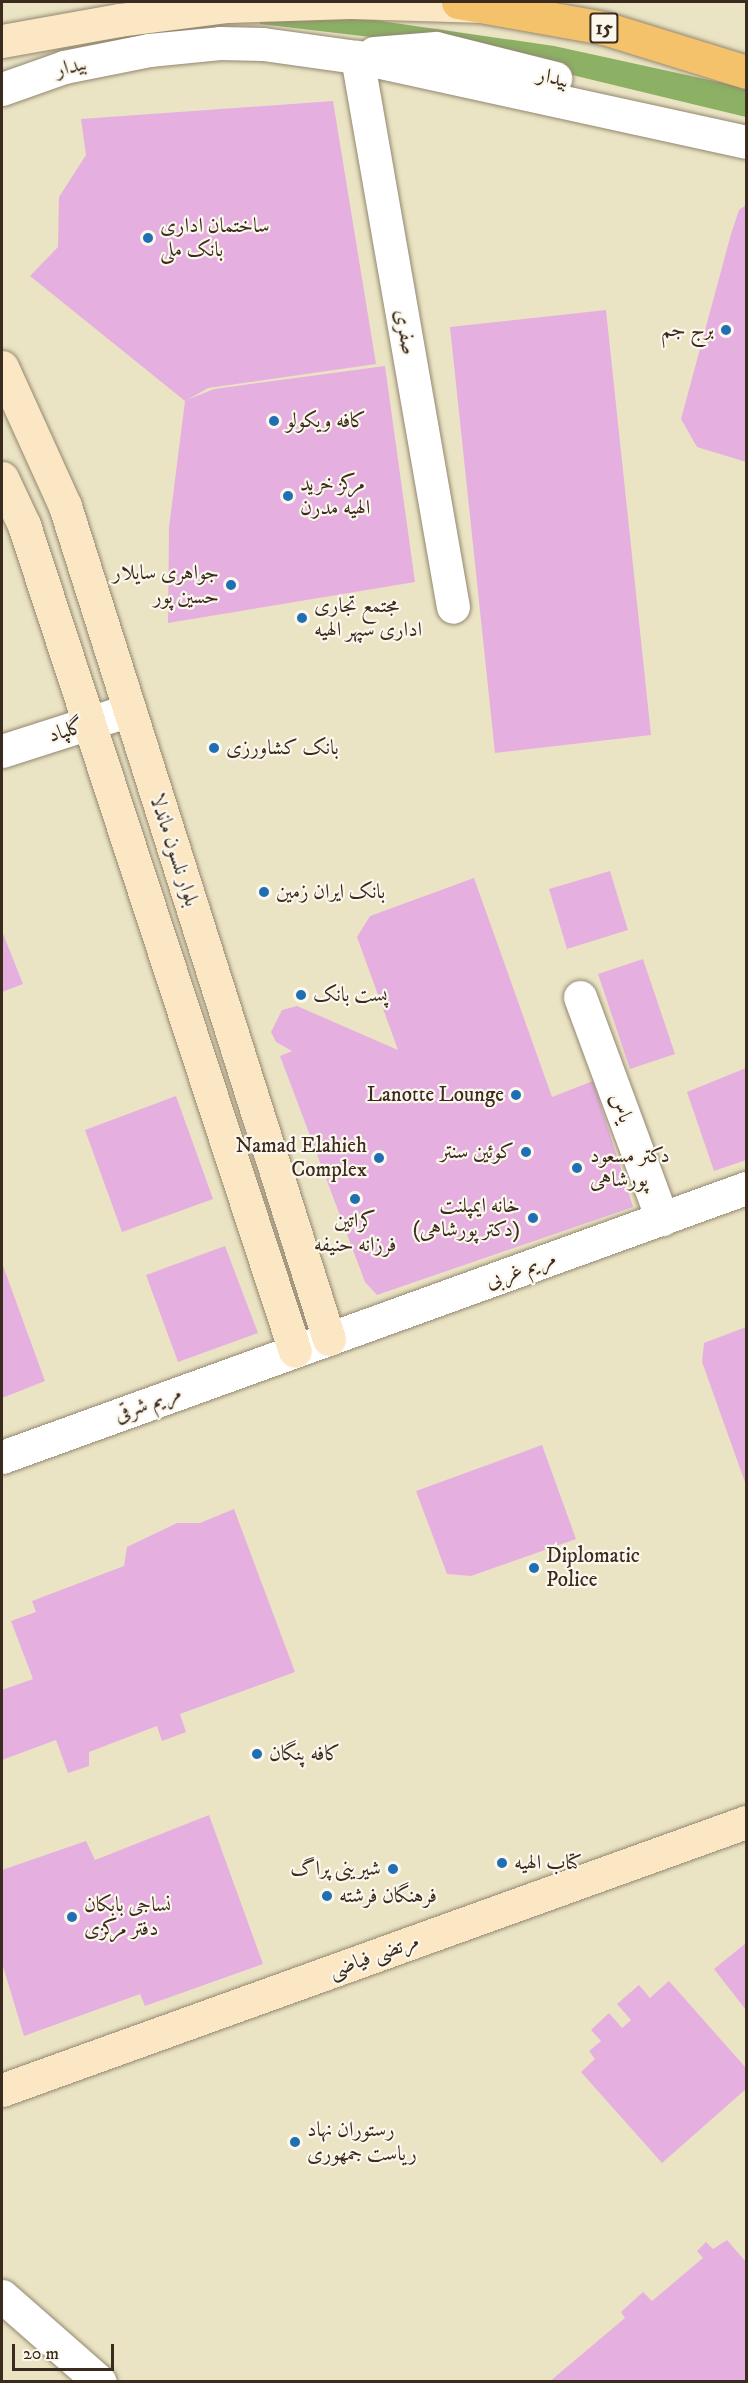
<!DOCTYPE html>
<html>
<head>
<meta charset="utf-8">
<style>
	body { margin:0 }
	#map { position:relative; width:748px; height:2383px; overflow:hidden; background:#ebe4c4; font-family:"IM FELL DW Pica",Amiri,serif }
	div>[style] { position:absolute }
	.forest>* { inset:0; background:#8cb064 }
	.building>* { inset:0; background:#e5b0e0 }
	.roads { filter:drop-shadow(0 0 2px #938771) drop-shadow(0 0 2px #938771) }
	.minor>* { height:33px; margin:-16.5px; padding:0 16.5px; transform-origin:16.5px; border-radius:16.5px; background:#fff }
	.tertiary>* { height:33px; margin:-16.5px; padding:0 16.5px; transform-origin:16.5px; border-radius:16.5px; background:#fff }
	.secondary>* { height:33px; margin:-16.5px; padding:0 16.5px; transform-origin:16.5px; border-radius:16.5px; background:#fbe7c3 }
	.trunk>* { height:33px; margin:-16.5px; padding:0 16.5px; transform-origin:16.5px; border-radius:16.5px; background:#f4c26a }
	.dots>* { width:16px; height:16px; translate:-50% -50%; box-sizing:border-box; border:3px solid #fbf7ec; border-radius:50% }
	span { translate:-50% -50%; white-space:nowrap; text-align:center; line-height:1.15; -webkit-text-stroke:4.5px #fbf7ec; paint-order:stroke }
	.shield-label span { padding:2px 4px; background:#fbf7ec; border:2px solid; border-radius:4px; -webkit-text-stroke-width:0 }
	.shield-label { font-size:20px; color:#3b2a1e; font-weight:700 }
	.street-label { font-size:21px; color:#3b2a1e }
	.poi-label { font-size:21px; color:#3b2a1e }
	.left { translate:0 -50%; text-align:left }
	.right { translate:-100% -50%; text-align:right }
	.frame { position:absolute; inset:0; border:3px solid #3b2a1e; pointer-events:none }
	.scale { position:absolute; left:12px; top:2344px; width:102px; height:27px; box-sizing:border-box; border:3px solid #3b2a1e; border-top:0; padding-left:8px; font-size:18px; line-height:21px; white-space:nowrap; color:#3b2a1e; -webkit-text-stroke:4px #fbf7ec; paint-order:stroke }
</style>
</head>
<body>
<div id="map">
	<div class="forest">
		<i style="clip-path:polygon(261px 11px,360px 18px,554px 46px,746px 88px,746px 117px,510px 60px,379px 38px,260px 24px)"></i>
	</div>
	<div class="building">
		<i style="clip-path:polygon(333px 101px,376px 364px,208px 388px,187px 400px,214px 389px,385px 366px,415px 582px,168px 623px,169px 527px,185px 401px,30px 276px,58px 247px,59px 197px,86px 155px,81px 119px)"></i>
		<i style="clip-path:polygon(746px 205px,746px 462px,697px 447px,681px 419px,731px 234px,739px 210px)"></i>
		<i style="clip-path:polygon(606px 310px,651px 735px,495px 753px,450px 327px)"></i>
		<i style="clip-path:polygon(610px 871px,628px 930px,567px 949px,549px 889px)"></i>
		<i style="clip-path:polygon(474px 878px,552px 1097px,593px 1081px,633px 1207px,377px 1295px,365px 1282px,280px 1056px,292px 1051px,276px 1042px,271px 1032px,282px 1010px,297px 1006px,398px 1050px,357px 937px,370px 916px)"></i>
		<i style="clip-path:polygon(2px 931px,23px 984px,2px 992px)"></i>
		<i style="clip-path:polygon(643px 959px,675px 1054px,630px 1069px,598px 974px)"></i>
		<i style="clip-path:polygon(746px 1068px,746px 1160px,714px 1171px,687px 1092px)"></i>
		<i style="clip-path:polygon(176px 1096px,213px 1199px,122px 1232px,85px 1130px)"></i>
		<i style="clip-path:polygon(225px 1246px,258px 1333px,178px 1362px,146px 1275px)"></i>
		<i style="clip-path:polygon(2px 1263px,45px 1381px,2px 1398px)"></i>
		<i style="clip-path:polygon(746px 1327px,746px 1485px,702px 1362px,704px 1343px)"></i>
		<i style="clip-path:polygon(542px 1445px,576px 1539px,471px 1576px,447px 1574px,416px 1491px)"></i>
		<i style="clip-path:polygon(234px 1509px,295px 1672px,180px 1714px,186px 1732px,162px 1741px,157px 1726px,89px 1752px,89px 1766px,68px 1773px,56px 1740px,2px 1760px,2px 1690px,33px 1679px,11px 1621px,36px 1612px,32px 1601px,124px 1566px,127px 1547px,177px 1523px,200px 1523px)"></i>
		<i style="clip-path:polygon(209px 1815px,263px 1964px,145px 2006px,140px 1994px,24px 2036px,2px 1963px,2px 1870px,86px 1841px,95px 1860px)"></i>
		<i style="clip-path:polygon(746px 1943px,746px 2010px,714px 1969px)"></i>
		<i style="clip-path:polygon(669px 1981px,746px 2068px,746px 2089px,662px 2163px,581px 2072px,595px 2059px,589px 2051px,601px 2041px,591px 2030px,609px 2013px,622px 2028px,631px 2020px,617px 2004px,639px 1985px,650px 1998px)"></i>
		<i style="clip-path:polygon(727px 2240px,746px 2262px,746px 2382px,549px 2382px,625px 2318px,621px 2312px,643px 2292px,652px 2301px,703px 2258px,697px 2251px,706px 2242px,713px 2249px)"></i>
	</div>
	<div class="roads">
		<div class="minor">
			<i style="left:357px;top:57px;width:558px;rotate:80.1deg"></i>
			<i style="left:2px;top:751px;width:134px;rotate:-17.8deg"></i>
			<i style="left:580px;top:997px;width:237px;rotate:69.7deg"></i>
			<i style="left:2px;top:2296px;width:130px;rotate:41.3deg"></i>
		</div>
		<div class="tertiary">
			<i style="left:374px;top:53px;width:62px;rotate:-4.6deg"></i>
			<i style="left:436px;top:48px;width:123px;rotate:14.1deg"></i>
			<i style="left:2px;top:89px;width:66px;rotate:-19.5deg"></i>
			<i style="left:64px;top:67px;width:87px;rotate:-11.3deg"></i>
			<i style="left:149px;top:50px;width:71px;rotate:-5.6deg"></i>
			<i style="left:220px;top:43px;width:43px;rotate:1.3deg"></i>
			<i style="left:263px;top:44px;width:95px;rotate:7.9deg"></i>
			<i style="left:357px;top:57px;width:398px;rotate:12.3deg"></i>
			<i style="left:2px;top:1457px;width:791px;rotate:-19.88deg"></i>
		</div>
		<div class="secondary">
			<i style="left:2px;top:41px;width:119px;rotate:-10.2deg"></i>
			<i style="left:119px;top:20px;width:109px;rotate:-7.4deg"></i>
			<i style="left:227px;top:6px;width:123px;rotate:-1.9deg"></i>
			<i style="left:350px;top:2px;width:135px;rotate:1.7deg"></i>
			<i style="left:2px;top:367px;width:153px;rotate:65.6deg"></i>
			<i style="left:65px;top:506px;width:874px;rotate:72.42deg"></i>
			<i style="left:2px;top:478px;width:52px;rotate:64.9deg"></i>
			<i style="left:24px;top:525px;width:869px;rotate:71.84deg"></i>
			<i style="left:2px;top:2090px;width:791px;rotate:-19.81deg"></i>
		</div>
		<div class="trunk">
			<i style="left:458px;top:2px;width:148px;rotate:10.1deg"></i>
			<i style="left:604px;top:28px;width:149px;rotate:17.2deg"></i>
		</div>
	</div>
	<div class="dots">
		<i style="left:148px;top:238px;background:#1f6fb2"></i>
		<i style="left:726px;top:330px;background:#1f6fb2"></i>
		<i style="left:274px;top:421px;background:#1f6fb2"></i>
		<i style="left:288px;top:496px;background:#1f6fb2"></i>
		<i style="left:231px;top:585px;background:#1f6fb2"></i>
		<i style="left:302px;top:618px;background:#1f6fb2"></i>
		<i style="left:214px;top:748px;background:#1f6fb2"></i>
		<i style="left:264px;top:892px;background:#1f6fb2"></i>
		<i style="left:301px;top:995px;background:#1f6fb2"></i>
		<i style="left:516px;top:1095px;background:#1f6fb2"></i>
		<i style="left:526px;top:1152px;background:#1f6fb2"></i>
		<i style="left:379px;top:1158px;background:#1f6fb2"></i>
		<i style="left:577px;top:1168px;background:#1f6fb2"></i>
		<i style="left:355px;top:1199px;background:#1f6fb2"></i>
		<i style="left:533px;top:1218px;background:#1f6fb2"></i>
		<i style="left:534px;top:1568px;background:#1f6fb2"></i>
		<i style="left:257px;top:1754px;background:#1f6fb2"></i>
		<i style="left:502px;top:1863px;background:#1f6fb2"></i>
		<i style="left:393px;top:1869px;background:#1f6fb2"></i>
		<i style="left:327px;top:1896px;background:#1f6fb2"></i>
		<i style="left:72px;top:1917px;background:#1f6fb2"></i>
		<i style="left:295px;top:2142px;background:#1f6fb2"></i>
	</div>
	<div class="shield-label">
		<span style="left:604px;top:28px">15</span>
	</div>
	<div class="street-label">
		<span style="left:71px;top:67px;rotate:-13deg">بیدار</span>
		<span style="left:553px;top:78px;rotate:14deg">بیدار</span>
		<span style="left:405px;top:332px;rotate:80deg">صفری</span>
		<span style="left:66px;top:731px;rotate:-17deg">گلپاد</span>
		<span style="left:174px;top:850px;rotate:72deg">بلوار نلسون ماندلا</span>
		<span style="left:621px;top:1108px;rotate:70deg">یاس</span>
		<span style="left:521px;top:1270px;rotate:-20deg">مریم غربی</span>
		<span style="left:148px;top:1404px;rotate:-20deg">مریم شرقی</span>
		<span style="left:374px;top:1956px;rotate:-20deg">مرتضی فیاضی</span>
	</div>
	<div class="poi-label">
		<span class="left" style="left:160px;top:238px">ساختمان اداری<br>بانک ملی</span>
		<span class="right" style="left:714px;top:330px">برج جم</span>
		<span class="left" style="left:286px;top:421px">کافه ویکولو</span>
		<span class="left" style="left:300px;top:496px">مرکز خرید<br>الهیه مدرن</span>
		<span class="right" style="left:219px;top:585px">جواهری سایلار<br>حسین پور</span>
		<span class="left" style="left:314px;top:618px">مجتمع تجاری<br>اداری سپهر الهیه</span>
		<span class="left" style="left:226px;top:748px">بانک کشاورزی</span>
		<span class="left" style="left:276px;top:892px">بانک ایران زمین</span>
		<span class="left" style="left:313px;top:995px">پست بانک</span>
		<span class="right" style="left:504px;top:1095px">Lanotte Lounge</span>
		<span class="right" style="left:367px;top:1158px">Namad Elahieh<br>Complex</span>
		<span class="right" style="left:514px;top:1152px">کوئین سنتر</span>
		<span class="left" style="left:590px;top:1168px">دکتر مسعود<br>پورشاهی</span>
		<span class="right" style="left:520px;top:1218px">خانه ایمپلنت<br>(دکتر پورشاهی)</span>
		<span style="left:355px;top:1233px">کراتین<br>فرزانه حنیفه</span>
		<span class="left" style="left:546px;top:1568px">Diplomatic<br>Police</span>
		<span class="left" style="left:269px;top:1754px">کافه پنگان</span>
		<span class="left" style="left:514px;top:1863px">کتاب الهیه</span>
		<span class="right" style="left:381px;top:1869px">شیرینی پراگ</span>
		<span class="left" style="left:339px;top:1896px">فرهنگان فرشته</span>
		<span class="left" style="left:84px;top:1917px">نساجی بابکان<br>دفتر مرکزی</span>
		<span class="left" style="left:307px;top:2142px">رستوران نهاد<br>ریاست جمهوری</span>
	</div>
	<div class="frame"></div>
	<div class="scale">20 m</div>
</div>
</body>
</html>
